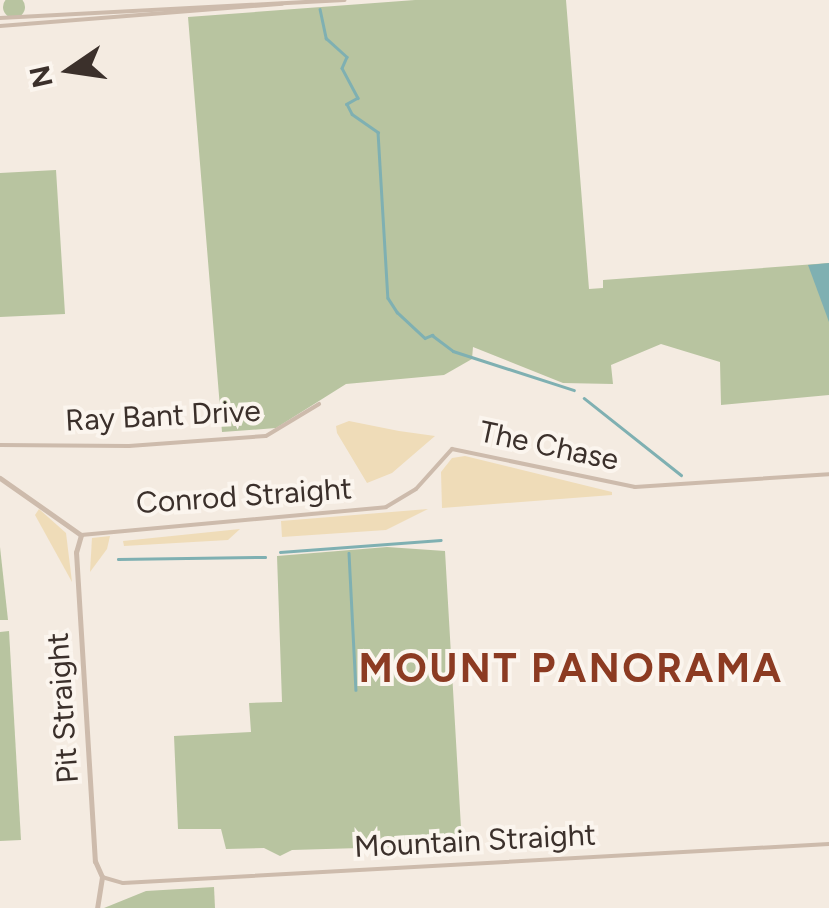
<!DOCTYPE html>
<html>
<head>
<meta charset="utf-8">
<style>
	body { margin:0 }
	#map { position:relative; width:829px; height:908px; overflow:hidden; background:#f4ebe1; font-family:Figtree,sans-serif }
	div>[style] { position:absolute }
	.green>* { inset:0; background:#b8c4a0 }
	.round { border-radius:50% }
	.sand>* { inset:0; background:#efdcb8 }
	.water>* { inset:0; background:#7fb0b2 }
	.stream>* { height:2.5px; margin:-1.25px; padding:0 1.25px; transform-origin:1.25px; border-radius:1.25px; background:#7fb0b2 }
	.minor>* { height:4px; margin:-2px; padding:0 2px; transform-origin:2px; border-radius:2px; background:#cdbbac }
	.tertiary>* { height:5px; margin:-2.5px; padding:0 2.5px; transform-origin:2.5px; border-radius:2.5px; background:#cdbbac }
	span { translate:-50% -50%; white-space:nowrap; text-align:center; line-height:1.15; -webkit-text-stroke:8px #fbf5ee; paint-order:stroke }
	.street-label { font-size:30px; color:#3b302b }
	.district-label { font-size:40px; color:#8c3b22; font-weight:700; letter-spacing:2.5px }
	.north { position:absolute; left:20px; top:20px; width:100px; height:100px; -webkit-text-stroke:8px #fbf5ee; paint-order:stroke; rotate:257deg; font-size:28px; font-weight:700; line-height:40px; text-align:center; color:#3b302b }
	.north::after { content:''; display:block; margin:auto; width:35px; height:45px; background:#3b302b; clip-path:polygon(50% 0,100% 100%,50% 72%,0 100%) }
</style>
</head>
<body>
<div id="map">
	<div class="green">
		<i class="round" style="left:3px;top:-4px;width:22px;height:22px"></i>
		<i style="clip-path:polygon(415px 0,566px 0,589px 289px,603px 288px,603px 280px,829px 263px,829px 395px,721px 405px,720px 362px,661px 344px,611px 365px,613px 384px,563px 383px,473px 347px,472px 359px,444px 375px,346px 384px,276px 428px,222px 432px,188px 17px)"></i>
		<i style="clip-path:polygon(56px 170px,65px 314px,0 317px,0 173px)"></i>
		<i style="clip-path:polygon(0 547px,8px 620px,0 620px)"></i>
		<i style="clip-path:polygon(387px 547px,445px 551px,462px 845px,292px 850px,280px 856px,264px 848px,226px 849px,221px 829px,178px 829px,174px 736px,251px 732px,249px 703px,282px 702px,277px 556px)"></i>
		<i style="clip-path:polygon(9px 631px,21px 840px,0 841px,0 632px)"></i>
		<i style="clip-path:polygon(214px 887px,215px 908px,104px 908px,146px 891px)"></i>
	</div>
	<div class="sand">
		<i style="clip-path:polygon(349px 421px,399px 431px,435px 436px,392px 473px,367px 483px,337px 433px,336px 426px)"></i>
		<i style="clip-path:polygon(465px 456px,612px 492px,612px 495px,442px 508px,441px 472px,452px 458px)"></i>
		<i style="clip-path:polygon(39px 509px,66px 533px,72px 582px,35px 515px)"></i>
		<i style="clip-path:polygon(428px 509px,386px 530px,282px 537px,281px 521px)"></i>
		<i style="clip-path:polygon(240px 529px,228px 540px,124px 546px,123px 541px)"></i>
		<i style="clip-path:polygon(110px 536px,107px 549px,90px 572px,92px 538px)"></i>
	</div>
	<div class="water">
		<i style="clip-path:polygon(829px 263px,829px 322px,808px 265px)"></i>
	</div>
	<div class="stream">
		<i style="left:320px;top:9px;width:30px;rotate:78deg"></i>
		<i style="left:326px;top:38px;width:28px;rotate:42deg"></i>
		<i style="left:347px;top:57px;width:12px;rotate:114deg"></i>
		<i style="left:342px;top:68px;width:34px;rotate:62deg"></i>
		<i style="left:358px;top:98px;width:13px;rotate:151deg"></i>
		<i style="left:347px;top:104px;width:11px;rotate:63deg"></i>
		<i style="left:352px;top:114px;width:32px;rotate:35deg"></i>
		<i style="left:378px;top:132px;width:166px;rotate:86.6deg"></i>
		<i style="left:388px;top:298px;width:17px;rotate:57deg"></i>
		<i style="left:397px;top:312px;width:38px;rotate:43deg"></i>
		<i style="left:425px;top:338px;width:8px;rotate:-23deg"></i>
		<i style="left:432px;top:335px;width:26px;rotate:37deg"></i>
		<i style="left:453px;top:351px;width:127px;rotate:17.9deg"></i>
		<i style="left:584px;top:398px;width:124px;rotate:38.4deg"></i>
		<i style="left:280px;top:552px;width:161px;rotate:-4.3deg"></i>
		<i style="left:349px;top:553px;width:137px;rotate:87.1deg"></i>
		<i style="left:118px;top:559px;width:147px;rotate:-0.8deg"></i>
	</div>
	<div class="minor">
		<i style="left:0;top:18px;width:345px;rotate:-3deg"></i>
		<i style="left:0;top:26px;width:283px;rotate:-4.5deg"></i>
		<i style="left:0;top:445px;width:129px;rotate:0.4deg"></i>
		<i style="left:129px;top:446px;width:137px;rotate:-4.2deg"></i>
		<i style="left:266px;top:436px;width:62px;rotate:-31.1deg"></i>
		<i style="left:81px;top:535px;width:306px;rotate:-5.2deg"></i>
		<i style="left:386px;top:507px;width:35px;rotate:-31deg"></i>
		<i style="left:416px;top:489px;width:54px;rotate:-48deg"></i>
		<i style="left:452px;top:449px;width:187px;rotate:11.7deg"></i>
		<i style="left:635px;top:487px;width:194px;rotate:-3.8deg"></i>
		<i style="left:102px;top:877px;width:22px;rotate:16deg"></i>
		<i style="left:123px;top:883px;width:707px;rotate:-3.16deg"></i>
	</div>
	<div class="tertiary">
		<i style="left:0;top:478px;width:99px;rotate:35.1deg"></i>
		<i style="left:81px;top:535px;width:18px;rotate:106deg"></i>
		<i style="left:76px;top:552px;width:310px;rotate:86.5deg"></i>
		<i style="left:95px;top:861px;width:17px;rotate:66deg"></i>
		<i style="left:102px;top:877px;width:31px;rotate:99deg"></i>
	</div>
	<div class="street-label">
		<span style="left:163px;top:416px;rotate:-3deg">Ray Bant Drive</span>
		<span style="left:549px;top:446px;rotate:12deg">The Chase</span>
		<span style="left:244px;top:496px;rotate:-4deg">Conrod Straight</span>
		<span style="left:63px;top:708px;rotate:-94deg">Pit Straight</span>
		<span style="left:475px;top:841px;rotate:-3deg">Mountain Straight</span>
	</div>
	<div class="district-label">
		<span style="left:571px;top:668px">MOUNT PANORAMA</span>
	</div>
	<div class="north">N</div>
</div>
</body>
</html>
